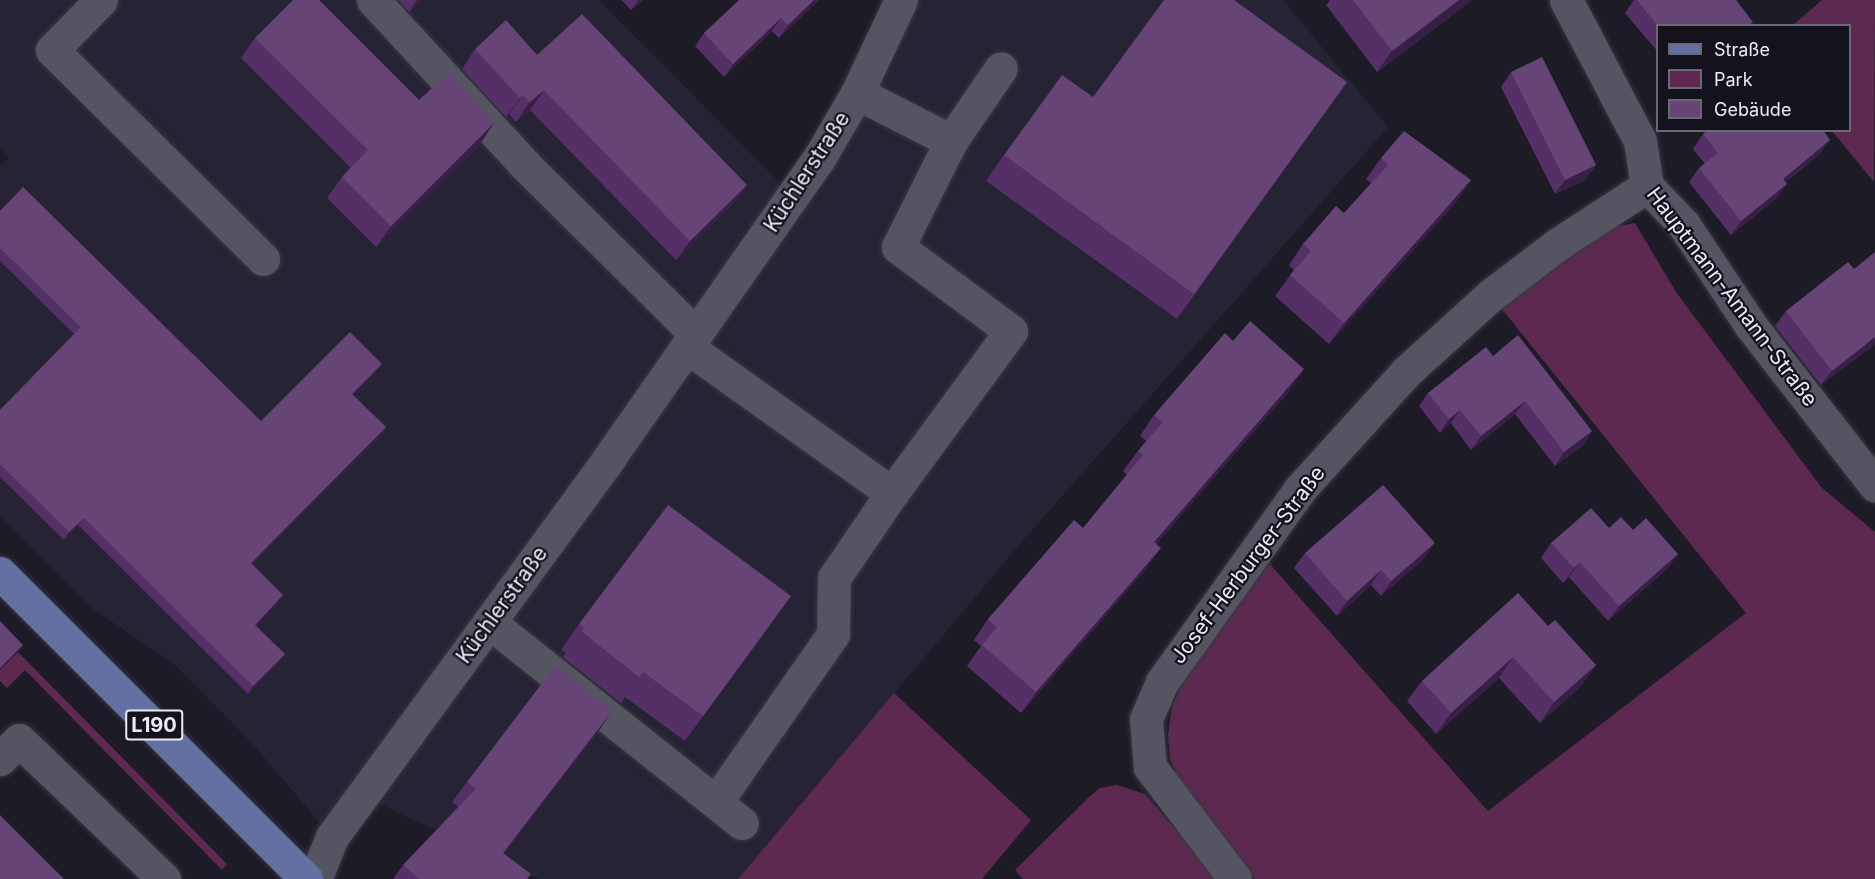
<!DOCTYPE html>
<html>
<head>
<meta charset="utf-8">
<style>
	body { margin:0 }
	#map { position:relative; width:1875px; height:879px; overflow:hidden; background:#1d1b26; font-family:Inter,sans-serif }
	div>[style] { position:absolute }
	.built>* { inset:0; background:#262334 }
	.green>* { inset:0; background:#5d2950 }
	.roads { filter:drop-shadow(0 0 2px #393841) drop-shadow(0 0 2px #393841) }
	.minor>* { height:33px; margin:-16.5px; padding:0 16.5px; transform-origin:16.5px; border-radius:16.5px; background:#555461 }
	.major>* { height:33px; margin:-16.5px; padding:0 16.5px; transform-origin:16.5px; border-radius:16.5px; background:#6271a2 }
	.wall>* { inset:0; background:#553067 }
	.shaded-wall>* { inset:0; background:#381f46 }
	.building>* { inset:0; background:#664476 }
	span { translate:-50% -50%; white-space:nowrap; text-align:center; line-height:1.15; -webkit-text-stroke:4.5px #14121d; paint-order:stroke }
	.shield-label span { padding:2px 4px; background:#14121d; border:2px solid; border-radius:4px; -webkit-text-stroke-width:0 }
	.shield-label { font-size:20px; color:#ecebf3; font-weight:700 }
	.street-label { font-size:21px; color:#ecebf3 }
	.legend { position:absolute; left:1656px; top:24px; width:195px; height:108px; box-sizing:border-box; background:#14121d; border:2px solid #6a6973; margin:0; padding:8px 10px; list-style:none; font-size:18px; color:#ecebf3 }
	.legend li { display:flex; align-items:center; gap:12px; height:30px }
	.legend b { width:30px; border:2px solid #6a6973 }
</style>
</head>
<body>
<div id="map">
	<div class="built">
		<i style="clip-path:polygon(0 0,599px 0,793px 196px,900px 0,1283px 0,1388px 127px,1019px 545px,738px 879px,539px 879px,363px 796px,332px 837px,251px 742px,173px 663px,93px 609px,0 516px,0 165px,9px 158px,0 149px)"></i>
	</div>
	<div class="green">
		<i style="clip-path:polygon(1822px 0,1875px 0,1874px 182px,1832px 131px,1850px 130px,1850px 26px,1793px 25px)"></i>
		<i style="clip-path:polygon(1635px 223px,1676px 292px,1821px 487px,1875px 532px,1875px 879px,1255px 879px,1180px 782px,1170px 759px,1168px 735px,1172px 706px,1183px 682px,1269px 563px,1488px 811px,1746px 613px,1502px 309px,1529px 284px,1613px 227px)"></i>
		<i style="clip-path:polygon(18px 652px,227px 864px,222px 870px,25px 670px,7px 688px,0 681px,0 670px)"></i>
		<i style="clip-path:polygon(894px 693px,1031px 820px,982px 879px,738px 879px)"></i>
		<i style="clip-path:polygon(1117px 785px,1145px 794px,1219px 879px,1023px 879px,1015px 870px,1088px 798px,1100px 788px)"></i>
	</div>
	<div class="roads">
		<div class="minor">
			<i style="left:101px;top:0;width:70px;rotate:134.4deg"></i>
			<i style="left:52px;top:50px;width:297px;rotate:44.7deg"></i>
			<i style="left:373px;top:0;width:224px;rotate:47.3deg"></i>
			<i style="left:525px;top:165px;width:240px;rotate:44.7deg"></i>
			<i style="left:1566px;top:0;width:159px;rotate:62.3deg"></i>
			<i style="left:1640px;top:141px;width:46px;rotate:81.2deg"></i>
			<i style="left:1647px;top:186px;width:54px;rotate:46.5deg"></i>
			<i style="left:1684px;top:225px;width:121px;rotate:56.4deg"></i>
			<i style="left:1751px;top:326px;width:202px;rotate:52.1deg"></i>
			<i style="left:857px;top:93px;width:106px;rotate:27.1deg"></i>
			<i style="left:687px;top:347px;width:252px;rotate:35.5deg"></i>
			<i style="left:892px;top:493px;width:201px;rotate:-53.7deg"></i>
			<i style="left:1011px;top:331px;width:141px;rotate:-143.4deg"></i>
			<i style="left:898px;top:247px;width:119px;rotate:-63.4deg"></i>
			<i style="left:951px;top:141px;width:88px;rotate:-55.6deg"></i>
			<i style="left:489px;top:622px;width:323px;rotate:38.5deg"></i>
			<i style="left:0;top:759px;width:27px;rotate:-45deg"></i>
			<i style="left:19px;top:740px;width:201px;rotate:43.8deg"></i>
			<i style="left:716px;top:802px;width:205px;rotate:-55.1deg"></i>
			<i style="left:833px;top:634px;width:56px;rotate:-89deg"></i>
			<i style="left:834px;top:578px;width:103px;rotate:-55.7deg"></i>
			<i style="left:315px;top:879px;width:45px;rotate:-68deg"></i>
			<i style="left:332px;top:837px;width:469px;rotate:-53.8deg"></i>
			<i style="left:609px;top:458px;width:364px;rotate:-55deg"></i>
			<i style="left:818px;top:160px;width:78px;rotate:-59.8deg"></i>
			<i style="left:857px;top:93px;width:103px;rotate:-64.7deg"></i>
			<i style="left:1235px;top:879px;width:141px;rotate:-127.2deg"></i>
			<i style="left:1150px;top:767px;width:48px;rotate:-94.8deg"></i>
			<i style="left:1146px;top:719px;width:40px;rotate:-66.6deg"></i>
			<i style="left:1162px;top:682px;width:237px;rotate:-54.4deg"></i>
			<i style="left:1300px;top:489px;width:158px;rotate:-47.8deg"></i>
			<i style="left:1406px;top:372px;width:115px;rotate:-42.2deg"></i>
			<i style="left:1491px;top:295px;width:84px;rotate:-37.3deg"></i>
			<i style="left:1558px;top:244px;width:106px;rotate:-33.1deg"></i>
		</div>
		<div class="major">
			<i style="left:0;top:573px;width:433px;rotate:45deg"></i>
		</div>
	</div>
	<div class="wall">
		<i style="clip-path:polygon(398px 0,422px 0,409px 12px)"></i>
		<i style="clip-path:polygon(621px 0,643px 0,631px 10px)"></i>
		<i style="clip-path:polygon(819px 0,779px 38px,772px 31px,724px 77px,695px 46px,704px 33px)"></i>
		<i style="clip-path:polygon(1330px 0,1472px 0,1377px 72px,1326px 5px)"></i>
		<i style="clip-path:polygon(1634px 0,1736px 0,1750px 26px,1658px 26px,1658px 52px,1625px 13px)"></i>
		<i style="clip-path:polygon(255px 38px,419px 100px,494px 123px,480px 144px,376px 247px,327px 198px,342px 177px,351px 168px,241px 58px)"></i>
		<i style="clip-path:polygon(475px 49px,537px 55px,747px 185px,733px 204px,676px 260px,530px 110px,516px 122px,509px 114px,506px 117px,462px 69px)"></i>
		<i style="clip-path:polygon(1511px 72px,1596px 165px,1585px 180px,1555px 194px,1501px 87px)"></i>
		<i style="clip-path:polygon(1347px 82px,1177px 319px,986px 181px,1004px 155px,1093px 97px)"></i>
		<i style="clip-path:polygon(1703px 134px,1820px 154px,1786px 182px,1787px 184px,1777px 198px,1731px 235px,1689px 182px,1699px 168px,1705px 164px,1693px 149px)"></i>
		<i style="clip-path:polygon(1381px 158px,1457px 201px,1329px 344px,1275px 296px,1294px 270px,1289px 265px,1303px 244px,1344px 213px,1371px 183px,1366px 179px)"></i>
		<i style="clip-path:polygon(0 211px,261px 421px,376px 372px,353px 395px,386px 427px,381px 435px,252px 564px,278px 603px,256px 626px,285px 654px,279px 662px,248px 694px,78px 525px,64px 540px,0 477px,0 410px,74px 334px,0 261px)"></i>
		<i style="clip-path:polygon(1786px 311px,1875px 344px,1821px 385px,1775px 326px)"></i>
		<i style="clip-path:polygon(1493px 356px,1592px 431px,1583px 445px,1555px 466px,1515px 414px,1471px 450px,1451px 423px,1440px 433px,1419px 406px,1428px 393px)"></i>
		<i style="clip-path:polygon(1290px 390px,1156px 544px,1146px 569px,1021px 713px,967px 666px,981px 646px,974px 640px,988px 619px,1083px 528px,1127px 475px,1123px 471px,1138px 451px,1146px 441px,1140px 436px,1154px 415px)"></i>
		<i style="clip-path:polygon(1609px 528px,1633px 530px,1678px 554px,1667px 569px,1608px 621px,1569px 577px,1563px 583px,1541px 558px,1551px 543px)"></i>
		<i style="clip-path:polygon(1305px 553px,1425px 558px,1381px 596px,1371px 585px,1337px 616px,1294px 568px)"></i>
		<i style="clip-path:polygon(773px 622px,685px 741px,625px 697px,621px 703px,563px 657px,566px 653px,561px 650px,579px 624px)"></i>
		<i style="clip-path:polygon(1548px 626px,1596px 665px,1581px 686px,1540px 723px,1499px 678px,1436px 734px,1407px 701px,1422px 681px)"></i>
		<i style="clip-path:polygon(598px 732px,504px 854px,528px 879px,393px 879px,403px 865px,458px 807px,452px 802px,467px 782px)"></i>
	</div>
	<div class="shaded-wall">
		<i style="clip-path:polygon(417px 0,422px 0,409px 12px)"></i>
		<i style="clip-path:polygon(639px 0,643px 0,631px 10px)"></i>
		<i style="clip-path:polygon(814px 0,819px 0,779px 38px,788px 25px)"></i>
		<i style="clip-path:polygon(1459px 0,1472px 0,1377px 72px,1392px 51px)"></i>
		<i style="clip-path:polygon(781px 18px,772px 31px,724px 77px,733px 64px)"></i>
		<i style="clip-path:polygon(544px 90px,530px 110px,516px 122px,530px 102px)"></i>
		<i style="clip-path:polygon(523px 95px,509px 114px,506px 117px,520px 98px)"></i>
		<i style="clip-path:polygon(494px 123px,480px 144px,376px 247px,391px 226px)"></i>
		<i style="clip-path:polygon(1830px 140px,1820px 154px,1773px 193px,1783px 179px)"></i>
		<i style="clip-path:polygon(1596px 165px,1585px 180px,1555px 194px,1565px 180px)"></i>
		<i style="clip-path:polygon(1471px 180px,1457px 201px,1329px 344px,1344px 323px)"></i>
		<i style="clip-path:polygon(1787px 184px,1777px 198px,1731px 235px,1741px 221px)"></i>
		<i style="clip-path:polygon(747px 185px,733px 204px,676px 260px,690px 241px)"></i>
		<i style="clip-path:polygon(1875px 337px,1875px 344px,1821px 385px,1832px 371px)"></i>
		<i style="clip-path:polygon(382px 364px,376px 372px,347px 401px,352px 394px)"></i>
		<i style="clip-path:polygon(1304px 369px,1290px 390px,1140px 563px,1154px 542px)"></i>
		<i style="clip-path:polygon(1525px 401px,1515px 414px,1471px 450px,1481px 436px)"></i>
		<i style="clip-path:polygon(1460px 410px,1451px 423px,1440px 433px,1449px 419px)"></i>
		<i style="clip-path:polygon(386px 427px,381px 435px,245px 571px,251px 563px)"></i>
		<i style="clip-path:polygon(1592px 431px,1583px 445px,1555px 466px,1564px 452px)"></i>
		<i style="clip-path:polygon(84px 518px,78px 525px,64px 540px,69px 532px)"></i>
		<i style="clip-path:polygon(1435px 543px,1425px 558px,1381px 596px,1391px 581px)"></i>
		<i style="clip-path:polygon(1161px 548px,1146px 569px,1021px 713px,1036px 692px)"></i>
		<i style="clip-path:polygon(1678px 554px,1667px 569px,1608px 621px,1619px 606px)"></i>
		<i style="clip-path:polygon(1580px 562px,1569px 577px,1563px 583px,1574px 568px)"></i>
		<i style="clip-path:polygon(1381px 570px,1371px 585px,1337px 616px,1347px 601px)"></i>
		<i style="clip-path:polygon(283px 595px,278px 603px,250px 633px,255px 625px)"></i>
		<i style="clip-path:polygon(791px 596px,773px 622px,685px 741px,703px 716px)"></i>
		<i style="clip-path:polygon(23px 645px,18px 652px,0 670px,0 668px)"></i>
		<i style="clip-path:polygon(285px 654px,279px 662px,248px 694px,253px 686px)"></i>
		<i style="clip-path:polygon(1513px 657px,1499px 678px,1436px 734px,1451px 713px)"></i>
		<i style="clip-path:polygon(1596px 665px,1581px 686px,1540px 723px,1554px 702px)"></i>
		<i style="clip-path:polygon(612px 711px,598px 732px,489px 874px,503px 853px)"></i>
	</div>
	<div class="building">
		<i style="clip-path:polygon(293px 0,319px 0,419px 100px,449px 73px,494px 123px,391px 226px,342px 177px,368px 150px,255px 38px)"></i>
		<i style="clip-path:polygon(739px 0,814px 0,788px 25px,781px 18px,733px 64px,704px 33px)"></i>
		<i style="clip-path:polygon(1164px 0,1234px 0,1347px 82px,1194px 294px,1004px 155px,1062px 75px,1093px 97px)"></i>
		<i style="clip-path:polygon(1353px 0,1459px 0,1392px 51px)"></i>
		<i style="clip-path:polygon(1637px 0,1736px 0,1753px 22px,1748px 26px,1658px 26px)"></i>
		<i style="clip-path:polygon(582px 14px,747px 185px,690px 241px,544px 90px,530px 102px,523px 95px,520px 98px,475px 49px,506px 20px,537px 55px)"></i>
		<i style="clip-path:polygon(1542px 57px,1596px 165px,1565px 180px,1511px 72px)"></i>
		<i style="clip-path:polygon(1708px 130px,1823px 130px,1830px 140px,1783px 179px,1787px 184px,1741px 221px,1699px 168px,1718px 153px,1703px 134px)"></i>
		<i style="clip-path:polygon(1404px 131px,1471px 180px,1344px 323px,1290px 275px,1311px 251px,1303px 244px,1336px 206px,1344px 213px,1388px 165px,1381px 158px)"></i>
		<i style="clip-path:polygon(23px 187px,261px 421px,350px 332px,382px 364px,352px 394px,386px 427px,251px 563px,283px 595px,255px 625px,285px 654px,253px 686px,84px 518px,69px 532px,0 464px,0 410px,81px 327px,0 248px,0 211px)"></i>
		<i style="clip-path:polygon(1875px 252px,1875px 337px,1832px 371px,1786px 311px,1848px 262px,1854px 269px)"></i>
		<i style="clip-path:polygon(1250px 321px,1304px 369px,1154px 542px,1161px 548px,1036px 692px,982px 645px,997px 627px,988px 619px,1074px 520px,1083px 528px,1143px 455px,1138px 451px,1163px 422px,1154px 415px,1225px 333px,1233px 341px)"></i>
		<i style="clip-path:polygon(1518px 335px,1592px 431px,1564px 452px,1525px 401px,1481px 436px,1460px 410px,1449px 419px,1428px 393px,1486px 347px,1493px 356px)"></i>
		<i style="clip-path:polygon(1383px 485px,1435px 543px,1391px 581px,1381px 570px,1347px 601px,1305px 553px)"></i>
		<i style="clip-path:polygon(668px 505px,791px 596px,703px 716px,643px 672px,639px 677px,581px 631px,584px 628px,579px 624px)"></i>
		<i style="clip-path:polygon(1591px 508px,1609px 528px,1621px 517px,1633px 530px,1646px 518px,1678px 554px,1619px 606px,1580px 562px,1574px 568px,1551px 543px)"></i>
		<i style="clip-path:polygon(1518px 593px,1548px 626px,1555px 620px,1596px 665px,1554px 702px,1513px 657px,1451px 713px,1422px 681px)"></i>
		<i style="clip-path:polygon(0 621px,23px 645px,0 668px)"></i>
		<i style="clip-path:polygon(555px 666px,612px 711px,503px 853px,531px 874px,527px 879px,419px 879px,403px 865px,476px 789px,467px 782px)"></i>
		<i style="clip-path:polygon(0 815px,64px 879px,0 879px)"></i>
	</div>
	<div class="shield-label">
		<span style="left:154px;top:725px">L190</span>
	</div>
	<div class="street-label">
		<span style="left:807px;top:172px;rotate:-57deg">Küchlerstraße</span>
		<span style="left:1732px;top:297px;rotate:53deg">Hauptmann-Amann-Straße</span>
		<span style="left:1248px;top:565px;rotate:-53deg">Josef-Herburger-Straße</span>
		<span style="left:502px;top:605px;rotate:-54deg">Küchlerstraße</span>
	</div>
	<ul class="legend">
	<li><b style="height:8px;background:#6271a2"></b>Straße</li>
	<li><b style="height:16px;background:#5d2950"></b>Park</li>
	<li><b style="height:16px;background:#664476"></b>Gebäude</li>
	</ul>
</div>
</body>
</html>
